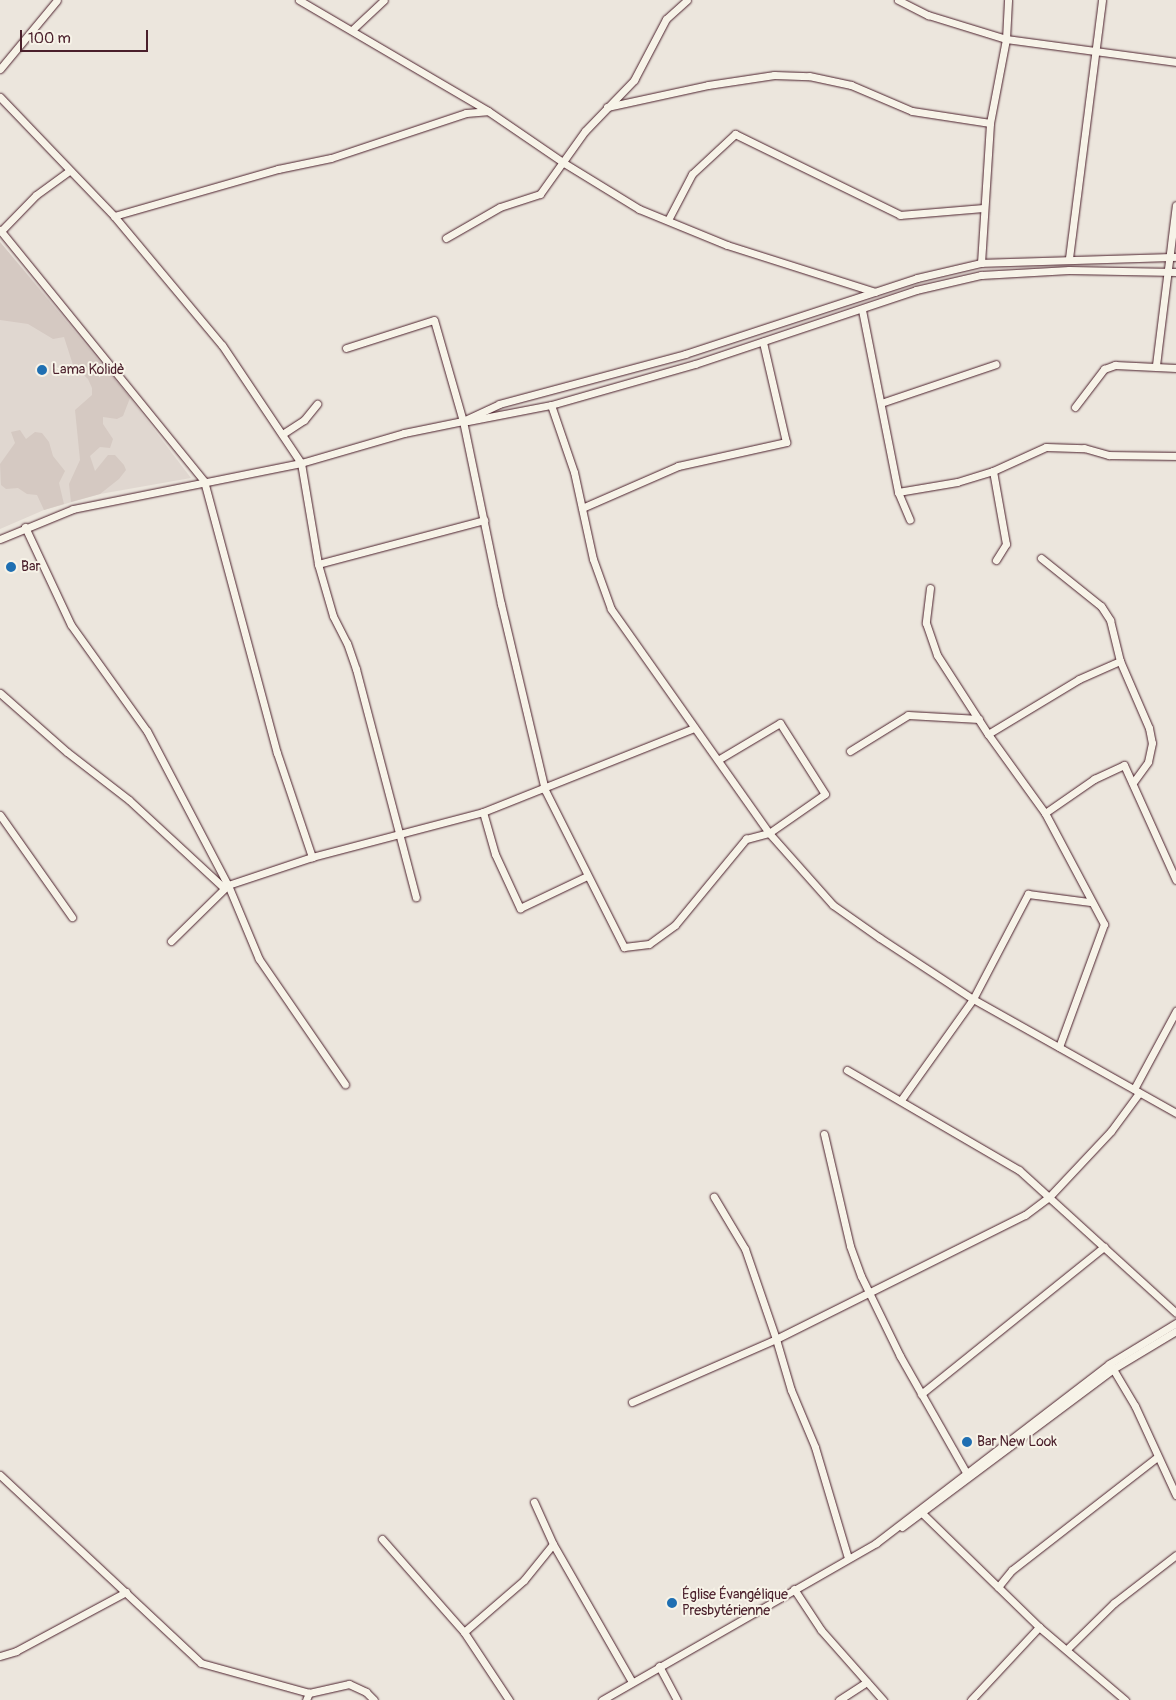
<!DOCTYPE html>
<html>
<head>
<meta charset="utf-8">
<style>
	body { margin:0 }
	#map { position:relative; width:1176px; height:1700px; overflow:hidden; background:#ece6dd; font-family:Pangolin,sans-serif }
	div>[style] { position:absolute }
	.built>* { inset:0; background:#e0d7d0 }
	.green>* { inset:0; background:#d5c9c2 }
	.roads { filter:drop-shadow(0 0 1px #4a1f2b) drop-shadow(0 0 1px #4a1f2b) }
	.minor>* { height:7px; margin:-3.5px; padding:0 3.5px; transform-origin:3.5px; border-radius:3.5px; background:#f7f3e8 }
	.dots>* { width:14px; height:14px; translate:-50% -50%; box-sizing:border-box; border:2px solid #f7f3e8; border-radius:50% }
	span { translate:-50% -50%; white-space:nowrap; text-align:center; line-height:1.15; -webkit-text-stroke:4px #f7f3e8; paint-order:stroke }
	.poi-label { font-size:14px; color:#4a1f2b }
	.left { translate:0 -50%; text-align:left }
	.scale { position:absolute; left:20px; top:30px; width:128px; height:22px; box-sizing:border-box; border:2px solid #4a1f2b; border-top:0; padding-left:6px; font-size:15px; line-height:18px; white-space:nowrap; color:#4a1f2b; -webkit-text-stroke:4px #f7f3e8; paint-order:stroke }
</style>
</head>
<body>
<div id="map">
	<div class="built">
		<i style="clip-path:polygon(0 242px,99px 357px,191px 478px,100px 494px,44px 510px,0 529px)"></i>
	</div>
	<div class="green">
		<i style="clip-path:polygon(0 242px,130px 398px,123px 416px,117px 419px,103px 417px,103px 424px,113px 439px,110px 448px,100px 447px,90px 456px,95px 471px,108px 455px,115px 455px,124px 465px,126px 470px,119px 479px,100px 494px,71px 502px,69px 484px,80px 460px,75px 410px,92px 395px,92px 388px,88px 379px,73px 365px,64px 337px,53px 339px,28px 324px,0 320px)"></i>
		<i style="clip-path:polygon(20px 430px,26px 439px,35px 432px,42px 433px,49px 442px,53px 456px,65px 471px,59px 483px,64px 504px,44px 510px,37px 495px,27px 494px,18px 488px,6px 489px,1px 485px,0 464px,15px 443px,11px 432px)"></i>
	</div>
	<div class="roads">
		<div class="minor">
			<i style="left:299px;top:0;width:219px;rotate:30.4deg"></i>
			<i style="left:488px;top:111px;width:92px;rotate:34.4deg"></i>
			<i style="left:564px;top:163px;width:88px;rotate:31.5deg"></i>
			<i style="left:639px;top:209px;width:95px;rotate:22.2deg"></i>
			<i style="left:727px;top:245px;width:155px;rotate:17.6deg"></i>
			<i style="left:898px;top:0;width:34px;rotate:27deg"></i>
			<i style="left:928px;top:15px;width:82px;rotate:17.1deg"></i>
			<i style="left:1006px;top:39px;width:172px;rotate:7.7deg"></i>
			<i style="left:353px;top:29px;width:42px;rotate:-43.1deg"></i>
			<i style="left:0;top:69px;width:89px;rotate:-50.4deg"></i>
			<i style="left:0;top:97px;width:165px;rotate:46.2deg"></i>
			<i style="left:114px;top:216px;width:168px;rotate:50.1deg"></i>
			<i style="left:222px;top:345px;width:142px;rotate:56.2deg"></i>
			<i style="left:301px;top:463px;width:102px;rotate:80.4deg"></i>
			<i style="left:318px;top:564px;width:54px;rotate:73.9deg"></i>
			<i style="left:333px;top:616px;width:30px;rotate:63deg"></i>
			<i style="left:347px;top:643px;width:28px;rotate:71deg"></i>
			<i style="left:356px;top:669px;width:236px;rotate:75.3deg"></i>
			<i style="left:607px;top:107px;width:103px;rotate:-12.3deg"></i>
			<i style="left:708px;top:85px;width:67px;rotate:-8.6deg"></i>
			<i style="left:774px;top:75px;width:35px;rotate:2deg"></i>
			<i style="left:809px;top:76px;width:43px;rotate:12.1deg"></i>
			<i style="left:851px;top:85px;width:66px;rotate:23.1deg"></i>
			<i style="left:912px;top:111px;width:79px;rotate:8.7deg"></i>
			<i style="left:114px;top:216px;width:171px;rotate:-16deg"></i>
			<i style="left:278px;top:169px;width:54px;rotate:-11.7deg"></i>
			<i style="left:331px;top:158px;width:142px;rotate:-18.4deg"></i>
			<i style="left:466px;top:113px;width:21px;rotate:-5deg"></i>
			<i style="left:668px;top:220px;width:52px;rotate:-62.4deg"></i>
			<i style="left:692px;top:174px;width:59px;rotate:-42.9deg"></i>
			<i style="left:735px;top:134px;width:184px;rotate:26.1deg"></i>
			<i style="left:900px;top:215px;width:83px;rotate:-4.8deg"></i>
			<i style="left:0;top:230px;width:323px;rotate:50.9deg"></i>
			<i style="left:204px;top:481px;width:282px;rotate:75deg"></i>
			<i style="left:277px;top:753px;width:110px;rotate:71.4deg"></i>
			<i style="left:1px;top:231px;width:50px;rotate:-45.8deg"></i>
			<i style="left:36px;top:195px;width:41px;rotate:-36deg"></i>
			<i style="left:446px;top:238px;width:62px;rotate:-29.9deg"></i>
			<i style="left:500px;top:207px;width:42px;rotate:-18deg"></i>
			<i style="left:540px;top:194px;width:77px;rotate:-54.5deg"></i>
			<i style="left:585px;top:131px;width:71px;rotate:-46.1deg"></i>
			<i style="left:634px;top:80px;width:69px;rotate:-62.3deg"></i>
			<i style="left:666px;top:19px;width:28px;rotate:-42deg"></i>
			<i style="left:1069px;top:258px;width:260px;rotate:-82.7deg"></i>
			<i style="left:981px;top:263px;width:140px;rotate:-86.3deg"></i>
			<i style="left:990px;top:123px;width:86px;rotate:-79.2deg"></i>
			<i style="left:1006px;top:39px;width:39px;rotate:-87deg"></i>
			<i style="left:862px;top:310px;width:186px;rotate:78.8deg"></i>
			<i style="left:898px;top:492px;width:30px;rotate:67deg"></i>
			<i style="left:346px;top:348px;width:92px;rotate:-17.7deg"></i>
			<i style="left:434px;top:320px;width:105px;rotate:74deg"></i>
			<i style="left:463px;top:421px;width:187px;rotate:78.3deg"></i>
			<i style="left:501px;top:604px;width:191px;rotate:76.7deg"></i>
			<i style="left:545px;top:790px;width:176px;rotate:63.3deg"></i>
			<i style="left:624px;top:947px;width:25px;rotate:-7deg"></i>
			<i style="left:649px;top:944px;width:32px;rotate:-36deg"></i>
			<i style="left:675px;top:925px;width:112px;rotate:-50.5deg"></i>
			<i style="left:746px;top:839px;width:24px;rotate:-15deg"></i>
			<i style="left:769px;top:833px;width:68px;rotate:-34.9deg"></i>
			<i style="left:825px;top:794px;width:84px;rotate:-122.4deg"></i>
			<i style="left:780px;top:723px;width:72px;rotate:149.2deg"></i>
			<i style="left:1156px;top:365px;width:161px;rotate:-82.9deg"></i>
			<i style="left:881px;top:403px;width:121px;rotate:-18.7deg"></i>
			<i style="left:551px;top:405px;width:71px;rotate:71.1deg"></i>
			<i style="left:574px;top:472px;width:89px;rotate:77.7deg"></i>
			<i style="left:593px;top:559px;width:53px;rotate:70.2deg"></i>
			<i style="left:611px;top:609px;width:274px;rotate:54.8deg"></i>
			<i style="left:769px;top:833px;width:96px;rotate:48.4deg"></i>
			<i style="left:833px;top:905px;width:57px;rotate:35.1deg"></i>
			<i style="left:880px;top:938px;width:111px;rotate:33.3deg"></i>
			<i style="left:973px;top:999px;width:233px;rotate:29.3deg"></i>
			<i style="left:1075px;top:407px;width:48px;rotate:-52.7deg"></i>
			<i style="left:1104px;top:369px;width:12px;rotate:-20deg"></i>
			<i style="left:1115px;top:365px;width:61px;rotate:2.8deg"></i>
			<i style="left:468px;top:421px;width:85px;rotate:-10.9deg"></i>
			<i style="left:551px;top:405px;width:150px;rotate:-15.9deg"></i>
			<i style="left:695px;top:364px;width:233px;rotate:-18.5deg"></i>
			<i style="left:916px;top:290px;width:67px;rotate:-13deg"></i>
			<i style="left:981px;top:275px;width:88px;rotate:-3.3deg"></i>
			<i style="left:1069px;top:270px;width:107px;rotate:1.1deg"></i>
			<i style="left:284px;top:433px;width:24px;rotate:-33deg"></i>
			<i style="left:304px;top:420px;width:21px;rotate:-51deg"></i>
			<i style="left:993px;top:471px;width:74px;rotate:79.9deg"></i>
			<i style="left:1006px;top:544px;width:19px;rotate:122deg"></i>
			<i style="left:898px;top:492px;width:60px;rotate:-9.6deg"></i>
			<i style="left:957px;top:482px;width:38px;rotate:-17deg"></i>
			<i style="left:993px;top:471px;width:58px;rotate:-24.4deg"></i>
			<i style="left:1046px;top:447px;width:38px;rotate:2deg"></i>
			<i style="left:1084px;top:448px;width:26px;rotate:16deg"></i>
			<i style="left:1109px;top:455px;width:67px;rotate:0.9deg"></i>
			<i style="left:582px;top:508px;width:105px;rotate:-23.6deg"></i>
			<i style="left:678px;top:466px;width:111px;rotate:-12.5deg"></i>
			<i style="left:786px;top:442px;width:103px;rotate:-103deg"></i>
			<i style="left:25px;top:527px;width:108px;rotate:64.9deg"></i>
			<i style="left:71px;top:625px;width:130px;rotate:54.4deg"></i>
			<i style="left:147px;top:731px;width:174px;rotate:62.3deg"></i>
			<i style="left:228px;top:885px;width:80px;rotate:67.3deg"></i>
			<i style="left:259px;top:959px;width:152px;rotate:55.5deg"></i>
			<i style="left:0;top:539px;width:79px;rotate:-22.3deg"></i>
			<i style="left:73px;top:509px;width:233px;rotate:-11.4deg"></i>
			<i style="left:301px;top:463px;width:107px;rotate:-16.2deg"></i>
			<i style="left:404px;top:433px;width:60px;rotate:-11.5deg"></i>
			<i style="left:463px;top:421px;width:40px;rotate:-25deg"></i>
			<i style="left:499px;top:404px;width:193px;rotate:-15deg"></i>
			<i style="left:685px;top:354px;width:244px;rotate:-18.1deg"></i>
			<i style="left:917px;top:278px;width:66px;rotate:-13.2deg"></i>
			<i style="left:981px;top:263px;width:195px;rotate:-1.8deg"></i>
			<i style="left:1041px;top:558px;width:77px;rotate:38.7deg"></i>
			<i style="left:1101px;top:606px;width:17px;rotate:57deg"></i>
			<i style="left:1110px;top:620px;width:42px;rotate:76.3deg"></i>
			<i style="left:1120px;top:661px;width:73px;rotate:66.6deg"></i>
			<i style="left:1149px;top:728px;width:15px;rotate:79deg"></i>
			<i style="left:1152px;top:743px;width:19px;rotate:102deg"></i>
			<i style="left:1148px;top:762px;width:26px;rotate:126deg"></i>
			<i style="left:318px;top:564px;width:172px;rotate:-14.8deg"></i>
			<i style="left:930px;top:588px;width:35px;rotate:97deg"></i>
			<i style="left:926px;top:623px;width:34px;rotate:71deg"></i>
			<i style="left:937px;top:655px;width:94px;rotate:57.2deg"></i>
			<i style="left:988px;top:734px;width:97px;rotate:54.2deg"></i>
			<i style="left:1045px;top:813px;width:126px;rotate:62deg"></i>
			<i style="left:1104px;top:924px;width:131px;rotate:110.1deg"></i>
			<i style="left:0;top:693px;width:89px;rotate:41.4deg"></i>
			<i style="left:67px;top:752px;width:78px;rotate:37.7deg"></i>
			<i style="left:129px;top:800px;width:129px;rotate:42.8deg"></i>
			<i style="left:988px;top:734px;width:106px;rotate:-31.1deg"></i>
			<i style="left:1079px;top:679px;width:45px;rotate:-23.7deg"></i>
			<i style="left:850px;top:751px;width:68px;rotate:-31.8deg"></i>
			<i style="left:908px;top:715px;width:71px;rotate:3.2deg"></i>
			<i style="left:483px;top:812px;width:44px;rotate:74.1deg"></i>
			<i style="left:495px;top:854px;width:60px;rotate:65.2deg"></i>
			<i style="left:520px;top:908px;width:74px;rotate:-25.5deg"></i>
			<i style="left:1045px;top:813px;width:60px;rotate:-34.8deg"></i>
			<i style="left:1094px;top:779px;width:33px;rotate:-25deg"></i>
			<i style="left:1124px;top:765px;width:126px;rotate:65.7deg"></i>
			<i style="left:0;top:815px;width:125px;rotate:54.8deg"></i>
			<i style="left:171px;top:941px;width:80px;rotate:-44.5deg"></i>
			<i style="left:228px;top:885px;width:89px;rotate:-18.4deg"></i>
			<i style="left:312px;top:857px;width:177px;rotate:-14.7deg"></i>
			<i style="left:483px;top:812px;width:227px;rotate:-21.7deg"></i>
			<i style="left:847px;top:1070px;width:199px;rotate:30.2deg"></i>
			<i style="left:1019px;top:1170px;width:212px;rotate:42.3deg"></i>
			<i style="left:1134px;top:1089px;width:89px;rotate:-61.7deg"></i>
			<i style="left:901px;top:1100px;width:124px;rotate:-54.5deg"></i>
			<i style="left:973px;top:999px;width:119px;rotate:-62.4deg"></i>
			<i style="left:1028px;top:894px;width:63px;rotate:7.4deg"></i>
			<i style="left:824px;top:1134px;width:115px;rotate:76.9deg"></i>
			<i style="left:850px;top:1246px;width:32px;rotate:70deg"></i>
			<i style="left:861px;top:1276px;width:89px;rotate:64deg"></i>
			<i style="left:900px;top:1356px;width:133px;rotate:60.4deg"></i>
			<i style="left:1113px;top:1369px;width:43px;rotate:59.3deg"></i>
			<i style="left:1135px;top:1406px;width:98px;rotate:65.3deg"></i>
			<i style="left:921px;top:1394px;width:235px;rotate:-38.8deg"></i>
			<i style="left:632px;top:1402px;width:157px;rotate:-23.6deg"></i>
			<i style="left:776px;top:1339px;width:95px;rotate:-109deg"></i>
			<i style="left:745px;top:1249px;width:61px;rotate:-120.8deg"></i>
			<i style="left:0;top:1475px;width:275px;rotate:43.1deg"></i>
			<i style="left:201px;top:1663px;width:112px;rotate:15.5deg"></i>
			<i style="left:309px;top:1693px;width:41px;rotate:-12.7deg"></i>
			<i style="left:349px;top:1684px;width:19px;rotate:25deg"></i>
			<i style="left:366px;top:1692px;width:11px;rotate:45deg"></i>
			<i style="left:534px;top:1502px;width:46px;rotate:65.7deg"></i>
			<i style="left:553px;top:1544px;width:159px;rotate:60.2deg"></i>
			<i style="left:923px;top:1514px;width:162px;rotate:44.2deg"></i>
			<i style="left:1039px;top:1627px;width:113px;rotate:40.3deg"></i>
			<i style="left:902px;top:1527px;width:264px;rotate:-36.8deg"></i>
			<i style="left:1113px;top:1369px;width:74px;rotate:-31.1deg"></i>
			<i style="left:382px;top:1539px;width:124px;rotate:48.6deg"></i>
			<i style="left:464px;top:1632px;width:82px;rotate:56.5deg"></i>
			<i style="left:848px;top:1558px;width:116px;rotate:-106.6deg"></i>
			<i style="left:815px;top:1447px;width:62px;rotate:-112.8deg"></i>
			<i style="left:791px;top:1390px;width:53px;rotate:-106.4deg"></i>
			<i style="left:776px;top:1339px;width:278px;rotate:-26.5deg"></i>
			<i style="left:1025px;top:1215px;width:31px;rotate:-37deg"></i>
			<i style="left:1050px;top:1196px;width:89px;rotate:-46.8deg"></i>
			<i style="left:1111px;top:1131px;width:47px;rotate:-53.6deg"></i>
			<i style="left:998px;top:1587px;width:22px;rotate:-51deg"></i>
			<i style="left:1012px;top:1570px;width:184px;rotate:-37.9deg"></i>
			<i style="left:794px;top:1589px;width:49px;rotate:56.6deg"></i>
			<i style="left:821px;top:1630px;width:94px;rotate:48.5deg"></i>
			<i style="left:464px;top:1632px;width:79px;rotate:-40.9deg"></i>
			<i style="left:524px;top:1580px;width:46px;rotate:-51.1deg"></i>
			<i style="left:1067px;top:1649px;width:66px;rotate:-44.4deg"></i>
			<i style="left:1114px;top:1603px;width:78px;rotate:-37.7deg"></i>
			<i style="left:0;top:1656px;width:17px;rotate:-17deg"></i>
			<i style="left:16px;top:1651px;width:125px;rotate:-28.2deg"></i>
			<i style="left:659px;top:1666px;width:38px;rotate:62deg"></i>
			<i style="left:306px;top:1700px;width:8px;rotate:-67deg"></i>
			<i style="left:602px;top:1700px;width:316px;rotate:-29.8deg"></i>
			<i style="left:876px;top:1543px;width:294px;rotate:-37.5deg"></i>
			<i style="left:1109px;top:1364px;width:79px;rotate:-31.5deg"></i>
			<i style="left:839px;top:1700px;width:33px;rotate:-33deg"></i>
			<i style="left:971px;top:1700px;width:100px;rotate:-47deg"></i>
		</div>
	</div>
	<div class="dots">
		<i style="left:42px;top:370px;background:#1f6fb2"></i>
		<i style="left:11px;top:567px;background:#1f6fb2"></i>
		<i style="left:967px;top:1442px;background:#1f6fb2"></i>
		<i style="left:672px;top:1603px;background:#1f6fb2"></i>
	</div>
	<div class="poi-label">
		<span class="left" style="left:52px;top:370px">Lama Kolidè</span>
		<span class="left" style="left:21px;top:567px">Bar</span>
		<span class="left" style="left:977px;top:1442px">Bar New Look</span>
		<span class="left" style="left:682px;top:1603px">Église Évangélique<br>Presbytérienne</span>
	</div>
	<div class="scale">100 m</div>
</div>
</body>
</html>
